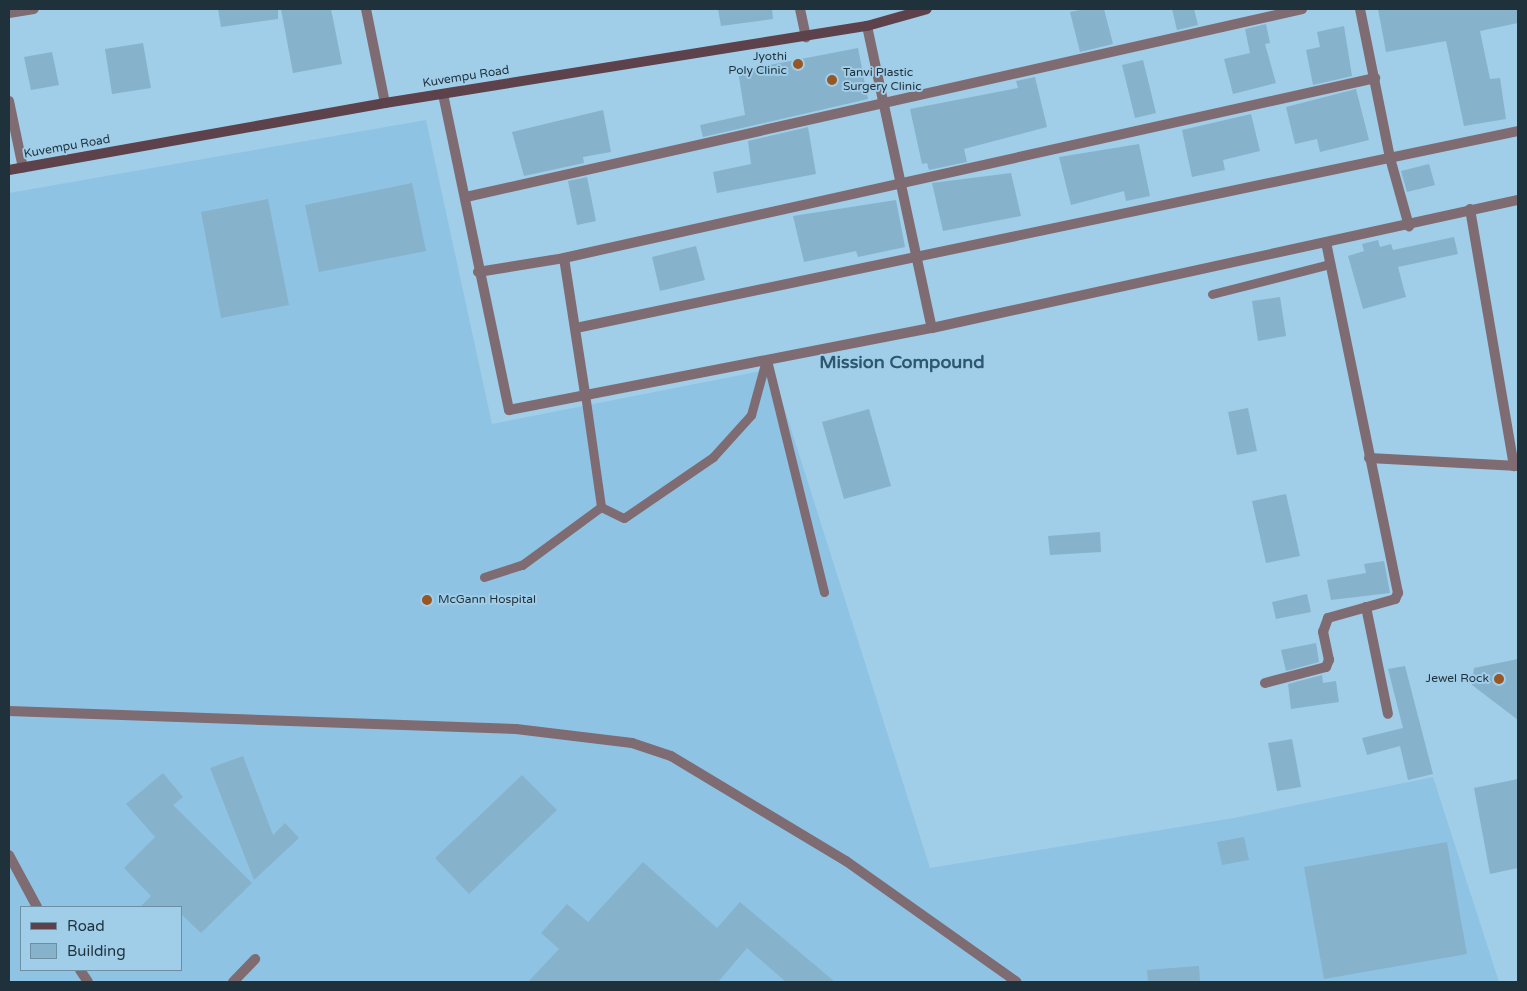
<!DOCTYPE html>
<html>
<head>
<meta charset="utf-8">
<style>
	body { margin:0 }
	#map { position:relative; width:1527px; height:991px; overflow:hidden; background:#a0cde8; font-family:"Varela Round",sans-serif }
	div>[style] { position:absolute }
	.built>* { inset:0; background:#8fc3e3 }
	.building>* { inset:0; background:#86b2cc }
	.lane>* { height:9px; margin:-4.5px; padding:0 4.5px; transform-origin:4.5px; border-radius:4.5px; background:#7f6b72 }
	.street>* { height:10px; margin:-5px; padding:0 5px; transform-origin:5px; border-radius:5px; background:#7f6b72 }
	.secondary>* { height:10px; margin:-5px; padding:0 5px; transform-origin:5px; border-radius:5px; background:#5d414b }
	.dots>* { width:14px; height:14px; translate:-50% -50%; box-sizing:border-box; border:2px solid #a0cde8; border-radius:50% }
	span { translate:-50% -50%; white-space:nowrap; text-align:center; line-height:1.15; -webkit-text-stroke:4px #a0cde8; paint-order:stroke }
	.poi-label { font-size:12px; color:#1f313b }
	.right { translate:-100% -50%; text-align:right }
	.left { translate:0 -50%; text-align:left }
	.street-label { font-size:12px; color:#1f313b }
	.district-label { font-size:18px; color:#2f5870; font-weight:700 }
	.frame { position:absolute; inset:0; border:10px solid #1f313b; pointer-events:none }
	.legend { position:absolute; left:20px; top:906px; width:162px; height:65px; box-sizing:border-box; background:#a0cde8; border:1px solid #6c8fa3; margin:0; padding:6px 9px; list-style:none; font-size:15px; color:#1f313b }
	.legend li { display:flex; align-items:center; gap:10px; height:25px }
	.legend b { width:25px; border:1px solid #6c8fa3 }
</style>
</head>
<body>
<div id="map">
	<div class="built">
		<i style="clip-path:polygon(evenodd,426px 120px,492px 424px,772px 369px,930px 868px,1234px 818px,1433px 777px,1499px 982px,9px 982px,9px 193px,426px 120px,21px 907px,181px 907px,181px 970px,21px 970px,21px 907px)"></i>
	</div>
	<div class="building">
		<i style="clip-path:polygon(218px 9px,278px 9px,278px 19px,221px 27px)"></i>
		<i style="clip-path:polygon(281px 9px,331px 9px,342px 64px,293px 73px)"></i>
		<i style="clip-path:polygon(718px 9px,772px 9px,773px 19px,721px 26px)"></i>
		<i style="clip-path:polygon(1085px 9px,1104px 9px,1113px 44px,1080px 52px,1070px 12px)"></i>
		<i style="clip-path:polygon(1172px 9px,1194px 9px,1198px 25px,1177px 30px)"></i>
		<i style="clip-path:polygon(1378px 9px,1518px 9px,1518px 23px,1480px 31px,1490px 79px,1500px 78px,1506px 119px,1464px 126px,1446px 41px,1386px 52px)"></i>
		<i style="clip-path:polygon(1266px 24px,1270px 43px,1265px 44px,1276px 83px,1233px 94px,1224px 59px,1250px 53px,1245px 29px)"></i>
		<i style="clip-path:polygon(1344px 26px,1352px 76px,1313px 85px,1306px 50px,1320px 47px,1317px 32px)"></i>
		<i style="clip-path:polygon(143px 43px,151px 88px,112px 94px,105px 49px)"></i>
		<i style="clip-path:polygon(858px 48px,868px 99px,703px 137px,700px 125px,745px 115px,738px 71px)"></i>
		<i style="clip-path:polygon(52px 52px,59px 85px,31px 90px,24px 57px)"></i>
		<i style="clip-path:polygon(1143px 60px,1156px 113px,1135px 118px,1122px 65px)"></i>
		<i style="clip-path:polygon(1035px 77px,1047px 127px,964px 149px,967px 162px,929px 170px,927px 163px,922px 164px,910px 109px,1018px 88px,1016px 81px)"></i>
		<i style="clip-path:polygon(1356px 89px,1369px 140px,1320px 152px,1317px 139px,1295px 144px,1286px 107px)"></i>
		<i style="clip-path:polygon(603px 110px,611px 152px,583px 157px,584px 163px,524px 176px,512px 132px)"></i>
		<i style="clip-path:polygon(1251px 114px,1260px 151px,1223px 160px,1225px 170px,1192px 177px,1182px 130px)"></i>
		<i style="clip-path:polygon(808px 127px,816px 174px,717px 193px,713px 172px,751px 164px,748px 141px)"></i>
		<i style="clip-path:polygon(1139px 144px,1150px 196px,1126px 201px,1124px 191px,1071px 205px,1059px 157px)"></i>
		<i style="clip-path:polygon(1429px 164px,1435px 185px,1407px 192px,1401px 171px)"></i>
		<i style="clip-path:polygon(1011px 173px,1021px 216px,943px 231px,932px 183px)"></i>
		<i style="clip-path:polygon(587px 177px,596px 221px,577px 225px,568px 181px)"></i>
		<i style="clip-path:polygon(412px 183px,426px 251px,319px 272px,305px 205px)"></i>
		<i style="clip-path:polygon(268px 199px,289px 305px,221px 318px,201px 212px)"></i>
		<i style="clip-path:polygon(896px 200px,905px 247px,858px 257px,856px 251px,804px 262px,793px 216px)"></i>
		<i style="clip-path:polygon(1454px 237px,1458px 254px,1398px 267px,1406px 297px,1363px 309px,1348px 256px,1364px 251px,1362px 244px,1378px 240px,1380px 247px,1391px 244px,1393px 250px)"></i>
		<i style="clip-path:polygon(696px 246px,705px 280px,660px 291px,652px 257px)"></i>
		<i style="clip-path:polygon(1280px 297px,1286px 336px,1258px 341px,1252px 301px)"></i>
		<i style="clip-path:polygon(1248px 408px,1257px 451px,1237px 455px,1228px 412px)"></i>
		<i style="clip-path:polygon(869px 409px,891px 486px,844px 499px,822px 422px)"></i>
		<i style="clip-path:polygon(1286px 494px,1300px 556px,1266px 563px,1252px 501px)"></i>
		<i style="clip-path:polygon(1100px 532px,1101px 552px,1050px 555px,1048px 536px)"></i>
		<i style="clip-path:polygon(1384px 561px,1390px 593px,1331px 600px,1327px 580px,1366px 573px,1364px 564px)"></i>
		<i style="clip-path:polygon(1307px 594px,1311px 612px,1276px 619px,1272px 602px)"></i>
		<i style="clip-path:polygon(1316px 643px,1319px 662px,1286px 671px,1281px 650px)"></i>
		<i style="clip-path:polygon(1518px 659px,1518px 720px,1472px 685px,1474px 668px)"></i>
		<i style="clip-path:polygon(1405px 666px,1433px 774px,1408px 780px,1400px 746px,1367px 755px,1362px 738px,1403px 728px,1388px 669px)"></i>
		<i style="clip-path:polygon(1322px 675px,1323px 683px,1336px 681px,1339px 702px,1291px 709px,1288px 684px)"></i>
		<i style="clip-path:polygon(1292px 739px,1301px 787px,1277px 791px,1268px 743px)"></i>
		<i style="clip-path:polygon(243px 756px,273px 835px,285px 823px,299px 838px,254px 880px,210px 768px)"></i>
		<i style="clip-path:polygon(163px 773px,183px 797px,173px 805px,252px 883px,201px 933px,181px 914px,181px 907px,140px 907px,151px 896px,124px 868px,155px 837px,126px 804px)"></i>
		<i style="clip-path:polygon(522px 775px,557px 810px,469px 894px,435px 858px)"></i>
		<i style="clip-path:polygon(1518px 779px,1518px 868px,1490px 874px,1474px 788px)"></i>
		<i style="clip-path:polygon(1244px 837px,1249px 860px,1222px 865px,1217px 842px)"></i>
		<i style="clip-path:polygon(1447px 842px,1467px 954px,1324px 979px,1304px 867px)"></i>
		<i style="clip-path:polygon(643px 862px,717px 928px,740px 902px,835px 982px,786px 982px,747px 948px,718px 982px,528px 982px,559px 949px,541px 933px,567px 904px,588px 922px)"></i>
		<i style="clip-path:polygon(1199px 966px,1200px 982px,1148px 982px,1147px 970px)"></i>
	</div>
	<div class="lane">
		<i style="left:1212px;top:294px;width:122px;rotate:-14.3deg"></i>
		<i style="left:767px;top:360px;width:239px;rotate:76.2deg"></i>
		<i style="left:585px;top:394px;width:114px;rotate:81.9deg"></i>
		<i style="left:601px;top:507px;width:25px;rotate:26deg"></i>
		<i style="left:624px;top:518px;width:108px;rotate:-34.4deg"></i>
		<i style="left:713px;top:457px;width:57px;rotate:-47.9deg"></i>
		<i style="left:751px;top:415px;width:57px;rotate:-74.7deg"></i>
		<i style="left:484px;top:577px;width:40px;rotate:-18deg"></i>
		<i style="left:522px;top:565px;width:98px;rotate:-36.3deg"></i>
	</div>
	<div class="street">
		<i style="left:366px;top:9px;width:96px;rotate:78.6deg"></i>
		<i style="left:800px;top:9px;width:29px;rotate:78deg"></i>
		<i style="left:1360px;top:9px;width:152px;rotate:78.6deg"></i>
		<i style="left:1390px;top:158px;width:71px;rotate:74.4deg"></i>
		<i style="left:9px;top:13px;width:25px;rotate:-9deg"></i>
		<i style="left:867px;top:26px;width:309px;rotate:77.9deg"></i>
		<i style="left:443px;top:94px;width:323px;rotate:78.2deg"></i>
		<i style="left:509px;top:410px;width:431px;rotate:-11deg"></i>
		<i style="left:932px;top:328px;width:600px;rotate:-12.32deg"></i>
		<i style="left:9px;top:101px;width:68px;rotate:78.2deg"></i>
		<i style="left:466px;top:197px;width:857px;rotate:-12.67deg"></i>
		<i style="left:1470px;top:209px;width:261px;rotate:80.3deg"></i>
		<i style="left:564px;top:258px;width:138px;rotate:81.2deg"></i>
		<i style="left:478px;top:272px;width:87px;rotate:-9.2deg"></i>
		<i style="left:564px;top:258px;width:831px;rotate:-12.51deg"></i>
		<i style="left:576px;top:328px;width:962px;rotate:-11.81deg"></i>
		<i style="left:1369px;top:458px;width:149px;rotate:3.1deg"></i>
		<i style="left:1366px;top:607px;width:109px;rotate:78.4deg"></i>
		<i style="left:1265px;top:683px;width:63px;rotate:-14.7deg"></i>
		<i style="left:1326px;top:667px;width:8px;rotate:-67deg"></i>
		<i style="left:1329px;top:660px;width:29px;rotate:-102deg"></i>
		<i style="left:1323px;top:632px;width:15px;rotate:-70deg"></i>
		<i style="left:1328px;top:618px;width:70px;rotate:-15.8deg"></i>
		<i style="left:1395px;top:599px;width:7px;rotate:-63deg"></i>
		<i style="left:1398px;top:593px;width:357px;rotate:-101.6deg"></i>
		<i style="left:9px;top:711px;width:507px;rotate:2.03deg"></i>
		<i style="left:516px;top:729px;width:117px;rotate:6.9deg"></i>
		<i style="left:632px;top:743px;width:41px;rotate:18.4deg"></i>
		<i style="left:671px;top:756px;width:204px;rotate:31deg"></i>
		<i style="left:846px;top:861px;width:209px;rotate:35.3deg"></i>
		<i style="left:9px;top:855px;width:59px;rotate:61.7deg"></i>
		<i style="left:80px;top:970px;width:14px;rotate:56deg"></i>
		<i style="left:233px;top:982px;width:32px;rotate:-46deg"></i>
	</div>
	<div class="secondary">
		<i style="left:9px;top:170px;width:382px;rotate:-10.1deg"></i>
		<i style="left:385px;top:103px;width:488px;rotate:-9.1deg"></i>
		<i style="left:867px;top:26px;width:62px;rotate:-15.8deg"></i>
	</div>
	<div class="dots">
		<i style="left:798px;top:64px;background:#975622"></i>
		<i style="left:832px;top:80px;background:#975622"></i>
		<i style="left:427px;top:600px;background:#975622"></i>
		<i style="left:1499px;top:679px;background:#975622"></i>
	</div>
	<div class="poi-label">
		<span class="right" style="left:787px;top:64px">Jyothi<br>Poly Clinic</span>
		<span class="left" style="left:843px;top:80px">Tanvi Plastic<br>Surgery Clinic</span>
		<span class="left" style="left:438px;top:600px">McGann Hospital</span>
		<span class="right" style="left:1489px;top:679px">Jewel Rock</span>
	</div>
	<div class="street-label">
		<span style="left:466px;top:77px;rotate:-9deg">Kuvempu Road</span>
		<span style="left:67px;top:147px;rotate:-10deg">Kuvempu Road</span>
	</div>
	<div class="district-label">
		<span style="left:902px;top:362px">Mission Compound</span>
	</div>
	<div class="frame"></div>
	<ul class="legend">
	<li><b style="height:6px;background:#5d414b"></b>Road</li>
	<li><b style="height:14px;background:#86b2cc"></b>Building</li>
	</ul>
</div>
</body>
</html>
